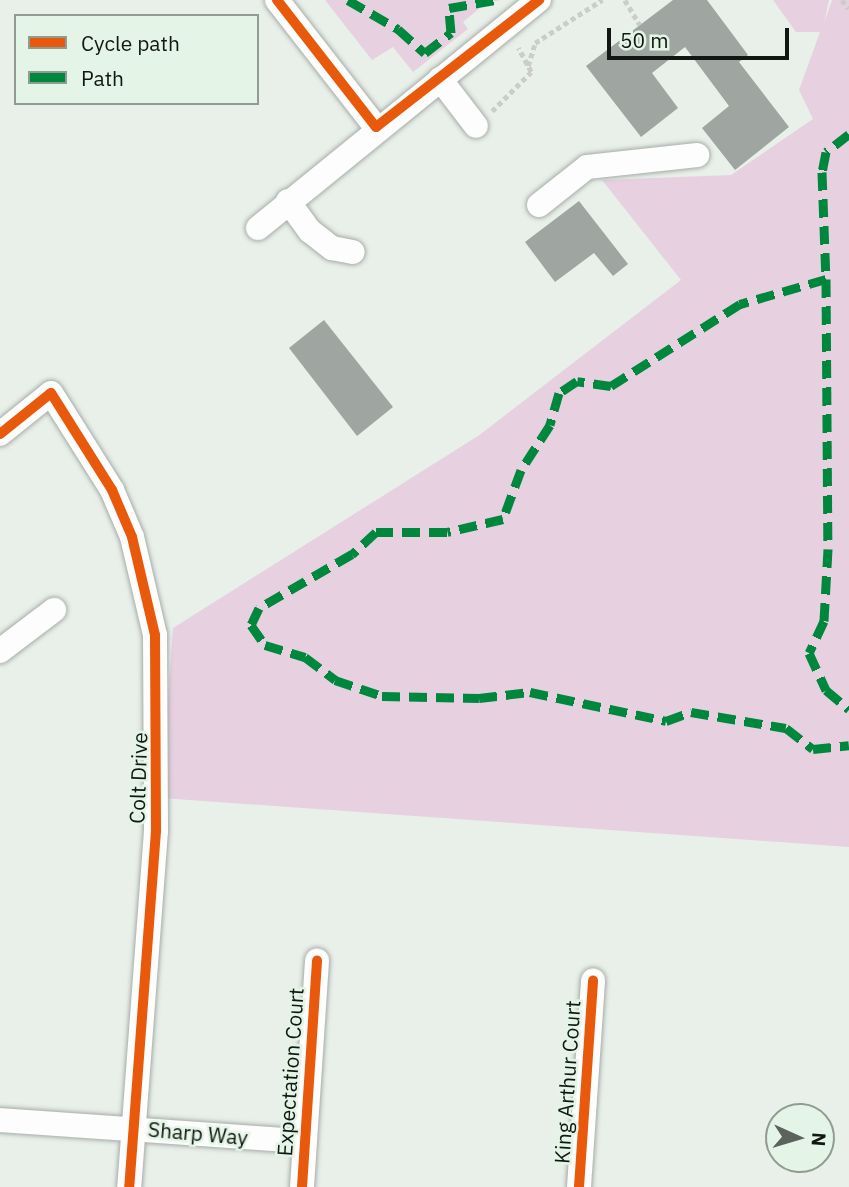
<!DOCTYPE html>
<html>
<head>
<meta charset="utf-8">
<style>
	body { margin:0 }
	#map { position:relative; width:849px; height:1187px; overflow:hidden; background:#e8f0e9; font-family:"IBM Plex Sans",sans-serif }
	div>[style] { position:absolute }
	.green>* { inset:0; background:#e7d0e0 }
	.building>* { inset:0; background:#9fa5a0 }
	.path>* { height:4.5px; margin-top:-2.25px; transform-origin:0; background:repeating-linear-gradient(90deg,#cbcdcb 0 5px,transparent 0 8.5px) }
	.roads { filter:drop-shadow(0 0 2px #a7aca7) drop-shadow(0 0 2px #a7aca7) }
	.minor>* { height:24px; margin:-12px; padding:0 12px; transform-origin:12px; border-radius:12px; background:#fcfdfc }
	.quiet>* { height:9px; margin-top:-4.5px; transform-origin:0; background:repeating-linear-gradient(90deg,#00873e 0 18px,transparent 0 27px) }
	.cycleway>* { height:10px; margin:-5px; padding:0 5px; transform-origin:5px; border-radius:5px; background:#e8590c }
	span { translate:-50% -50%; white-space:nowrap; text-align:center; line-height:1.15; -webkit-text-stroke:5px #e4f4e6; paint-order:stroke }
	.street-label { font-size:21px; color:#111712 }
	.legend { position:absolute; left:14px; top:14px; width:245px; height:91px; box-sizing:border-box; background:#e4f4e6; border:2px solid #909c91; margin:0; padding:9px 12px; list-style:none; font-size:21px; color:#111712 }
	.legend li { display:flex; align-items:center; gap:14px; height:35px }
	.legend b { width:35px; border:2px solid #909c91 }
	.north { position:absolute; left:765px; top:1103px; width:70px; height:70px; box-sizing:border-box; background:#e4f4e6; border:2px solid #909c91; border-radius:50%; rotate:94deg; font-size:19px; font-weight:700; line-height:28px; text-align:center; color:#111712 }
	.north::after { content:''; display:block; margin:auto; width:24px; height:32px; background:#5c635d; clip-path:polygon(50% 0,100% 100%,50% 72%,0 100%) }
	.scale { position:absolute; left:607px; top:28px; width:182px; height:32px; box-sizing:border-box; border:4px solid #111712; border-top:0; padding-left:9px; font-size:21px; line-height:24px; white-space:nowrap; color:#111712; -webkit-text-stroke:5px #e4f4e6; paint-order:stroke }
</style>
</head>
<body>
<div id="map">
	<div class="green">
		<i style="clip-path:polygon(325px 0,501px 0,486px 3px,463px 22px,468px 29px,413px 72px,393px 47px,372px 60px)"></i>
		<i style="clip-path:polygon(773px 0,829px 0,824px 23px,832px 0,849px 0,849px 847px,161px 798px,173px 628px,478px 436px,681px 280px,602px 180px,731px 175px,813px 119px,799px 90px,820px 32px,796px 32px)"></i>
	</div>
	<div class="building">
		<i style="clip-path:polygon(673px 0,707px 0,748px 55px,739px 62px,789px 127px,735px 170px,702px 128px,729px 106px,685px 47px,652px 73px,678px 108px,641px 137px,586px 66px)"></i>
		<i style="clip-path:polygon(579px 201px,628px 264px,613px 276px,594px 253px,555px 282px,525px 242px)"></i>
		<i style="clip-path:polygon(324px 320px,393px 407px,357px 436px,289px 348px)"></i>
	</div>
	<div class="path">
		<i style="left:625px;top:0;width:29px;rotate:59deg"></i>
		<i style="left:842px;top:0;width:11px;rotate:52deg"></i>
		<i style="left:528px;top:66px;width:24px;rotate:-73deg"></i>
		<i style="left:535px;top:43px;width:80px;rotate:-32.7deg"></i>
		<i style="left:492px;top:111px;width:55px;rotate:-45deg"></i>
		<i style="left:531px;top:72px;width:27px;rotate:-118deg"></i>
	</div>
	<div class="roads">
		<div class="minor">
			<i style="left:277px;top:0;width:161px;rotate:52.1deg"></i>
			<i style="left:440px;top:79px;width:59px;rotate:52.5deg"></i>
			<i style="left:288px;top:201px;width:37px;rotate:54deg"></i>
			<i style="left:310px;top:231px;width:28px;rotate:38deg"></i>
			<i style="left:332px;top:248px;width:21px;rotate:11deg"></i>
			<i style="left:539px;top:205px;width:61px;rotate:-38.4deg"></i>
			<i style="left:587px;top:167px;width:111px;rotate:-6.2deg"></i>
			<i style="left:258px;top:228px;width:362px;rotate:-39.1deg"></i>
			<i style="left:0;top:434px;width:65px;rotate:-38.8deg"></i>
			<i style="left:51px;top:393px;width:115px;rotate:57.8deg"></i>
			<i style="left:112px;top:490px;width:51px;rotate:66.9deg"></i>
			<i style="left:132px;top:537px;width:101px;rotate:76.8deg"></i>
			<i style="left:155px;top:635px;width:196px;rotate:89.7deg"></i>
			<i style="left:156px;top:831px;width:357px;rotate:94.3deg"></i>
			<i style="left:0;top:651px;width:68px;rotate:-37.2deg"></i>
			<i style="left:0;top:1120px;width:305px;rotate:4deg"></i>
			<i style="left:302px;top:1187px;width:227px;rotate:-86.2deg"></i>
			<i style="left:579px;top:1187px;width:207px;rotate:-86.1deg"></i>
		</div>
	</div>
	<div class="quiet">
		<i style="left:348px;top:0;width:58px;rotate:30.1deg"></i>
		<i style="left:398px;top:29px;width:36px;rotate:42deg"></i>
		<i style="left:425px;top:53px;width:33px;rotate:-38deg"></i>
		<i style="left:451px;top:33px;width:25px;rotate:-95deg"></i>
		<i style="left:449px;top:8px;width:48px;rotate:-9.7deg"></i>
		<i style="left:849px;top:134px;width:29px;rotate:142deg"></i>
		<i style="left:826px;top:152px;width:20px;rotate:101deg"></i>
		<i style="left:822px;top:172px;width:107px;rotate:87.9deg"></i>
		<i style="left:826px;top:279px;width:90px;rotate:163.8deg"></i>
		<i style="left:740px;top:304px;width:153px;rotate:147.6deg"></i>
		<i style="left:611px;top:386px;width:34px;rotate:-172deg"></i>
		<i style="left:577px;top:381px;width:22px;rotate:146deg"></i>
		<i style="left:559px;top:393px;width:33px;rotate:106deg"></i>
		<i style="left:550px;top:425px;width:54px;rotate:122.8deg"></i>
		<i style="left:521px;top:470px;width:52px;rotate:110.2deg"></i>
		<i style="left:503px;top:519px;width:57px;rotate:166.9deg"></i>
		<i style="left:447px;top:532px;width:71px;rotate:180deg"></i>
		<i style="left:376px;top:532px;width:33px;rotate:137deg"></i>
		<i style="left:352px;top:554px;width:108px;rotate:149.9deg"></i>
		<i style="left:259px;top:608px;width:19px;rotate:115deg"></i>
		<i style="left:251px;top:625px;width:24px;rotate:55deg"></i>
		<i style="left:265px;top:645px;width:42px;rotate:16.7deg"></i>
		<i style="left:305px;top:657px;width:38px;rotate:37deg"></i>
		<i style="left:335px;top:680px;width:50px;rotate:18.8deg"></i>
		<i style="left:382px;top:696px;width:97px;rotate:1.2deg"></i>
		<i style="left:479px;top:698px;width:51px;rotate:-6.7deg"></i>
		<i style="left:530px;top:692px;width:139px;rotate:12deg"></i>
		<i style="left:666px;top:721px;width:27px;rotate:-20deg"></i>
		<i style="left:691px;top:712px;width:96px;rotate:9.6deg"></i>
		<i style="left:786px;top:728px;width:34px;rotate:38deg"></i>
		<i style="left:813px;top:749px;width:36px;rotate:-6deg"></i>
		<i style="left:826px;top:279px;width:270px;rotate:89.6deg"></i>
		<i style="left:828px;top:549px;width:72px;rotate:93.2deg"></i>
		<i style="left:824px;top:621px;width:35px;rotate:115deg"></i>
		<i style="left:809px;top:653px;width:41px;rotate:65.3deg"></i>
		<i style="left:826px;top:690px;width:30px;rotate:40deg"></i>
	</div>
	<div class="cycleway">
		<i style="left:277px;top:0;width:161px;rotate:52.1deg"></i>
		<i style="left:376px;top:127px;width:207px;rotate:-37.9deg"></i>
		<i style="left:0;top:434px;width:65px;rotate:-38.8deg"></i>
		<i style="left:51px;top:393px;width:115px;rotate:57.8deg"></i>
		<i style="left:112px;top:490px;width:51px;rotate:66.9deg"></i>
		<i style="left:132px;top:537px;width:101px;rotate:76.8deg"></i>
		<i style="left:155px;top:635px;width:196px;rotate:89.7deg"></i>
		<i style="left:156px;top:831px;width:357px;rotate:94.3deg"></i>
		<i style="left:302px;top:1187px;width:227px;rotate:-86.2deg"></i>
		<i style="left:579px;top:1187px;width:207px;rotate:-86.1deg"></i>
	</div>
	<div class="street-label">
		<span style="left:138px;top:778px;rotate:-88deg">Colt Drive</span>
		<span style="left:290px;top:1072px;rotate:-86deg">Expectation Court</span>
		<span style="left:567px;top:1082px;rotate:-86deg">King Arthur Court</span>
		<span style="left:198px;top:1133px;rotate:5deg">Sharp Way</span>
	</div>
	<ul class="legend">
	<li><b style="height:9px;background:#e8590c"></b>Cycle path</li>
	<li><b style="height:9px;background:#00873e"></b>Path</li>
	</ul>
	<div class="north">N</div>
	<div class="scale">50 m</div>
</div>
</body>
</html>
